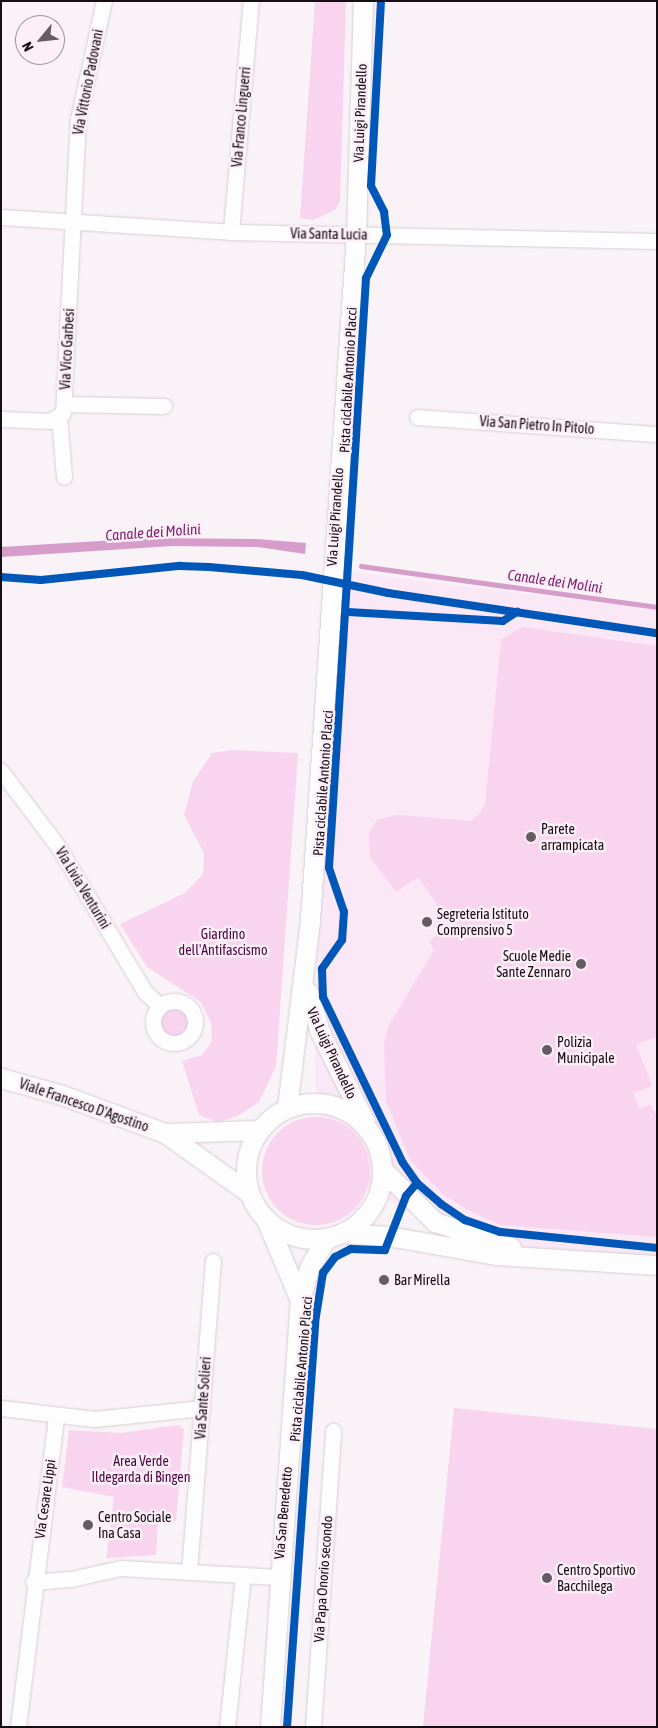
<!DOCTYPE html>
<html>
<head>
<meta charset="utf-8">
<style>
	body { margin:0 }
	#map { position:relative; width:658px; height:1728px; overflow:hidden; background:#f9f2f7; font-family:"Asap Condensed",sans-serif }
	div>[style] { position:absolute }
	.built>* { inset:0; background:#fbe8f6 }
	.green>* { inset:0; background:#f8d4ef }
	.round { border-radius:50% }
	.water>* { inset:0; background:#d69dca }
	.stream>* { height:5px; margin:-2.5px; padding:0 2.5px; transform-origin:2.5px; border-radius:2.5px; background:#d69dca }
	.roads { filter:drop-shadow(0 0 1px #d6ced4) drop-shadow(0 0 1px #d6ced4) }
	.minor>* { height:15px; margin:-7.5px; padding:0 7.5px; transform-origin:7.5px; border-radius:7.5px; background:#fefdfe }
	.minor>.ring { margin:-7.5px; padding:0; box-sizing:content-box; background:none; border:15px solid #fefdfe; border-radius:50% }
	.tertiary>* { height:19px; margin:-9.5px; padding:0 9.5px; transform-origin:9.5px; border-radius:9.5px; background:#fefdfe }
	.tertiary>.ring { margin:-9.5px; padding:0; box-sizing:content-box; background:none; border:19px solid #fefdfe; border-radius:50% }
	.cycleway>* { height:8px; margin:-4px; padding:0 4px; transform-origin:4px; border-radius:4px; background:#0057b8 }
	.dots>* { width:14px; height:14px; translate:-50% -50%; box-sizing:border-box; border:2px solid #fceff8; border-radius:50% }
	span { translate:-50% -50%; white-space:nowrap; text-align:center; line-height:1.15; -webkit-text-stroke:5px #fceff8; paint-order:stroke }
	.street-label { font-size:14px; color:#170d15 }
	.poi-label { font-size:14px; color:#170d15 }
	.left { translate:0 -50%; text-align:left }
	.right { translate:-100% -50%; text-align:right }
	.park-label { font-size:14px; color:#500645 }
	.water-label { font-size:15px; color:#812371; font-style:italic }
	.frame { position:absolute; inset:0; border:2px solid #170d15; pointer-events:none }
	.north { position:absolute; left:15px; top:15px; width:50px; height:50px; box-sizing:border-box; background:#fceff8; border:1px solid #a0959d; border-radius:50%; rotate:242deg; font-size:14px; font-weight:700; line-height:20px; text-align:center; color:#170d15 }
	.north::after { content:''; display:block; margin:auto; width:18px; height:22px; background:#665d64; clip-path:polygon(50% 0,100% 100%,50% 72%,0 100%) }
</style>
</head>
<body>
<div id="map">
	<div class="built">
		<i style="clip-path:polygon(343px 571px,657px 610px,657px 1258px,487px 1244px,415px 1215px,322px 1162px,315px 1075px,320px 820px)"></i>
	</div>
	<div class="green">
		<i style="clip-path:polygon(315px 1px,346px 1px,340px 201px,335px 210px,313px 220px,300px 218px)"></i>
		<i style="clip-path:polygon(522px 627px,657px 646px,657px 1037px,636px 1044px,652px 1086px,634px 1093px,639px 1109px,651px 1105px,657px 1117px,657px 1237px,500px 1225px,472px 1212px,445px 1196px,410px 1160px,386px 1101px,384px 1045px,389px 1025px,434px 950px,429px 941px,451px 925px,418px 877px,396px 892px,370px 857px,369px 833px,377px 820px,397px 815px,471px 821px,479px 814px,485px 805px,501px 640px)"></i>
		<i style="clip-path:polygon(232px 750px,298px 753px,276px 1066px,259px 1102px,238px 1116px,218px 1122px,199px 1115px,182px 1061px,202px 1055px,212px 1041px,211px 1023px,201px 1002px,147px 967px,120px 924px,185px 893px,203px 874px,204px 853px,184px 815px,193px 782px,212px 753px)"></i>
		<i class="round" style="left:159px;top:1007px;width:32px;height:32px"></i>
		<i class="round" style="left:262px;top:1117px;width:108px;height:108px"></i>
		<i style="clip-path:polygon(454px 1408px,657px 1429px,657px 1727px,423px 1727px)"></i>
		<i style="clip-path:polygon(178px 1425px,184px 1429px,176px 1521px,158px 1522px,156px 1555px,106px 1558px,114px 1497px,62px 1487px,69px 1430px,121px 1433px)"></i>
	</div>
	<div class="water">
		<i style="clip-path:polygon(149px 538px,257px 539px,306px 543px,305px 554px,258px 547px,172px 546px,1px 557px,1px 547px)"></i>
	</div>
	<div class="stream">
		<i style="left:361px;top:566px;width:299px;rotate:7.9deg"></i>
	</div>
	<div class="roads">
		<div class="minor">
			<i style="left:1px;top:217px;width:230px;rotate:3.7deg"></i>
			<i style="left:231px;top:232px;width:426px;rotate:1.2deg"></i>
			<i style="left:231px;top:232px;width:232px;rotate:-85.1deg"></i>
			<i style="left:64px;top:404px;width:100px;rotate:1.1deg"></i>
			<i style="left:59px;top:416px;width:61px;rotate:85.3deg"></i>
			<i style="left:417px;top:417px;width:241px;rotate:4.1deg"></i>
			<i style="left:1px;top:419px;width:49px;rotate:2.3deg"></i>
			<i style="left:50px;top:421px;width:15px;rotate:-32deg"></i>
			<i style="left:63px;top:413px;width:294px;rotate:-87.1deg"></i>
			<i style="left:78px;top:119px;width:121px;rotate:-77.6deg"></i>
			<i style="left:1px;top:771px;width:93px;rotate:52.9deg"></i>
			<i style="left:57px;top:845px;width:171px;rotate:59.1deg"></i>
			<i style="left:145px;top:992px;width:21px;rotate:43deg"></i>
			<i class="ring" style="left:153px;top:1001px;width:27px;height:27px"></i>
			<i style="left:1px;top:1408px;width:94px;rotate:6.7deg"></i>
			<i style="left:94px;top:1419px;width:109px;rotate:-5.8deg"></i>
			<i style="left:189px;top:1572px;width:312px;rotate:-85.6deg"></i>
			<i style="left:33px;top:1582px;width:38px;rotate:-5deg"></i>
			<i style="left:71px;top:1579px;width:51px;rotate:-12.4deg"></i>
			<i style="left:121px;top:1568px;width:157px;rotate:3.3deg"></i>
			<i style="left:18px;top:1727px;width:312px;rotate:-83deg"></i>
			<i style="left:227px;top:1727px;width:153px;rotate:-84deg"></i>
			<i style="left:313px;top:1727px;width:297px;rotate:-86.1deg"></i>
		</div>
		<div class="tertiary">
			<i style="left:308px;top:992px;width:42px;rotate:73.3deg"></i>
			<i style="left:320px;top:1032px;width:101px;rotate:63.4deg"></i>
			<i style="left:1px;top:1078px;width:63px;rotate:15.6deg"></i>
			<i style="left:62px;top:1095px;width:110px;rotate:20.3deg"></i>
			<i style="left:165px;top:1133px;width:103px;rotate:35.5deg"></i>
			<i class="ring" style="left:246px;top:1103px;width:117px;height:117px"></i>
			<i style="left:287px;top:1108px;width:189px;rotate:-83deg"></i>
			<i style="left:310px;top:920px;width:687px;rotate:-86.16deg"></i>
			<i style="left:356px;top:235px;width:234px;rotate:-88.3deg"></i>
			<i style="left:167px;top:1133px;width:92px;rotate:-1.9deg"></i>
			<i style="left:383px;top:1170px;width:74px;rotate:45deg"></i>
			<i style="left:435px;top:1222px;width:80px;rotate:18.2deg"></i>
			<i style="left:267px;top:1222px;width:85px;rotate:67.1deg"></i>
			<i style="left:343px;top:1233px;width:45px;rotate:3.8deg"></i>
			<i style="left:388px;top:1236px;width:111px;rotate:9.9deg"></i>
			<i style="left:497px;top:1255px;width:160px;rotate:3.6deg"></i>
			<i style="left:270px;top:1727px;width:428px;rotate:-86deg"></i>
			<i style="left:300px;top:1300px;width:35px;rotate:-74deg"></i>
			<i style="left:310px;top:1266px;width:33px;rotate:-59deg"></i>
		</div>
	</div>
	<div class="cycleway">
		<i style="left:381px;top:1px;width:185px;rotate:93.1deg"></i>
		<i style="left:371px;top:186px;width:29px;rotate:63deg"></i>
		<i style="left:384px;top:212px;width:23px;rotate:83deg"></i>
		<i style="left:387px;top:235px;width:48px;rotate:116deg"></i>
		<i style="left:366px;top:278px;width:591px;rotate:93.59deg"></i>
		<i style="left:329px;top:868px;width:46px;rotate:71.2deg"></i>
		<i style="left:344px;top:912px;width:28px;rotate:94deg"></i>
		<i style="left:342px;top:940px;width:35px;rotate:125deg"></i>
		<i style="left:322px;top:969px;width:28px;rotate:88deg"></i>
		<i style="left:323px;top:997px;width:184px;rotate:64.3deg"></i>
		<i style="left:403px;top:1163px;width:24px;rotate:55deg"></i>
		<i style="left:417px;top:1183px;width:32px;rotate:41deg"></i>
		<i style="left:441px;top:1204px;width:29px;rotate:34deg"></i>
		<i style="left:465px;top:1220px;width:37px;rotate:19deg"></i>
		<i style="left:500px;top:1232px;width:158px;rotate:5.8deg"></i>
		<i style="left:1px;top:577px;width:40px;rotate:4.3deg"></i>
		<i style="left:41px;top:580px;width:140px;rotate:-5.8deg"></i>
		<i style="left:180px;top:566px;width:29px;rotate:2deg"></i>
		<i style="left:209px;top:567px;width:93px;rotate:4.9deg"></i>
		<i style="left:302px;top:575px;width:88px;rotate:11.8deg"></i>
		<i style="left:388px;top:593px;width:272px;rotate:8.5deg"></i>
		<i style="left:348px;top:612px;width:155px;rotate:3.3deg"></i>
		<i style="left:503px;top:621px;width:17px;rotate:-33deg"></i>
		<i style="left:287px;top:1727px;width:412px;rotate:-86deg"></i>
		<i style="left:316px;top:1316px;width:44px;rotate:-80.8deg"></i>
		<i style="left:323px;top:1273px;width:20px;rotate:-53deg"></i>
		<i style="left:335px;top:1257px;width:18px;rotate:-27deg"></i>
		<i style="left:351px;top:1249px;width:34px;rotate:2deg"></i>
		<i style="left:385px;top:1250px;width:58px;rotate:-68.7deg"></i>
		<i style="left:406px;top:1196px;width:17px;rotate:-50deg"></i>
	</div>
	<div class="dots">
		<i style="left:531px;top:837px;background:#665d64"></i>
		<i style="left:427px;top:922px;background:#665d64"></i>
		<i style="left:581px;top:964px;background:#665d64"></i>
		<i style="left:547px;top:1050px;background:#665d64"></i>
		<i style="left:384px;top:1280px;background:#665d64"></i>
		<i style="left:88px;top:1525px;background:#665d64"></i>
		<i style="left:547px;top:1578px;background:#665d64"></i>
	</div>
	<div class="street-label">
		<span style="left:88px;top:82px;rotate:-79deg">Via Vittorio Padovani</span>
		<span style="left:360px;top:113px;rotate:-88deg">Via Luigi Pirandello</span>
		<span style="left:241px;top:117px;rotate:-85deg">Via Franco Linguerri</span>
		<span style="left:329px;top:234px;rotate:1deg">Via Santa Lucia</span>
		<span style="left:67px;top:349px;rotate:-87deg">Via Vico Garbesi</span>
		<span style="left:348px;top:380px;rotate:-87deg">Pista ciclabile Antonio Placci</span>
		<span style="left:537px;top:425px;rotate:4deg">Via San Pietro In Pitolo</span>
		<span style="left:335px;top:517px;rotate:-86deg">Via Luigi Pirandello</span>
		<span style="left:323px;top:783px;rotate:-86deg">Pista ciclabile Antonio Placci</span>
		<span style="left:83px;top:888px;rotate:59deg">Via Livia Venturini</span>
		<span style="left:332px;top:1053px;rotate:65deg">Via Luigi Pirandello</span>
		<span style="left:84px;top:1105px;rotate:19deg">Viale Francesco D'Agostino</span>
		<span style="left:301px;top:1369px;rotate:-85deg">Pista ciclabile Antonio Placci</span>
		<span style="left:203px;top:1398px;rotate:-86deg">Via Sante Solieri</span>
		<span style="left:45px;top:1499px;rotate:-82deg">Via Cesare Lippi</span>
		<span style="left:283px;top:1513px;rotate:-85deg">Via San Benedetto</span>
		<span style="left:323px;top:1579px;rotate:-86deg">Via Papa Onorio secondo</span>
	</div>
	<div class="poi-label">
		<span class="left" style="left:541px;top:837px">Parete<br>arrampicata</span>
		<span class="left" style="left:437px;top:922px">Segreteria Istituto<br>Comprensivo 5</span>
		<span class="right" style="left:571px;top:964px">Scuole Medie<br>Sante Zennaro</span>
		<span class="left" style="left:557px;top:1050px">Polizia<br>Municipale</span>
		<span class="left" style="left:394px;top:1280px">Bar Mirella</span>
		<span class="left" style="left:98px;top:1525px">Centro Sociale<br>Ina Casa</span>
		<span class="left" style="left:557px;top:1578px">Centro Sportivo<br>Bacchilega</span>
	</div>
	<div class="park-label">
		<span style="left:223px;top:942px">Giardino<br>dell'Antifascismo</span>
		<span style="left:141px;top:1469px">Area Verde<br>Ildegarda di Bingen</span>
	</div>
	<div class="water-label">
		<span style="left:153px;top:532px;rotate:-4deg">Canale dei Molini</span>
		<span style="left:555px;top:581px;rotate:8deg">Canale dei Molini</span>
	</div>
	<div class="frame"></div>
	<div class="north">N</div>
</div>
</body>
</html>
